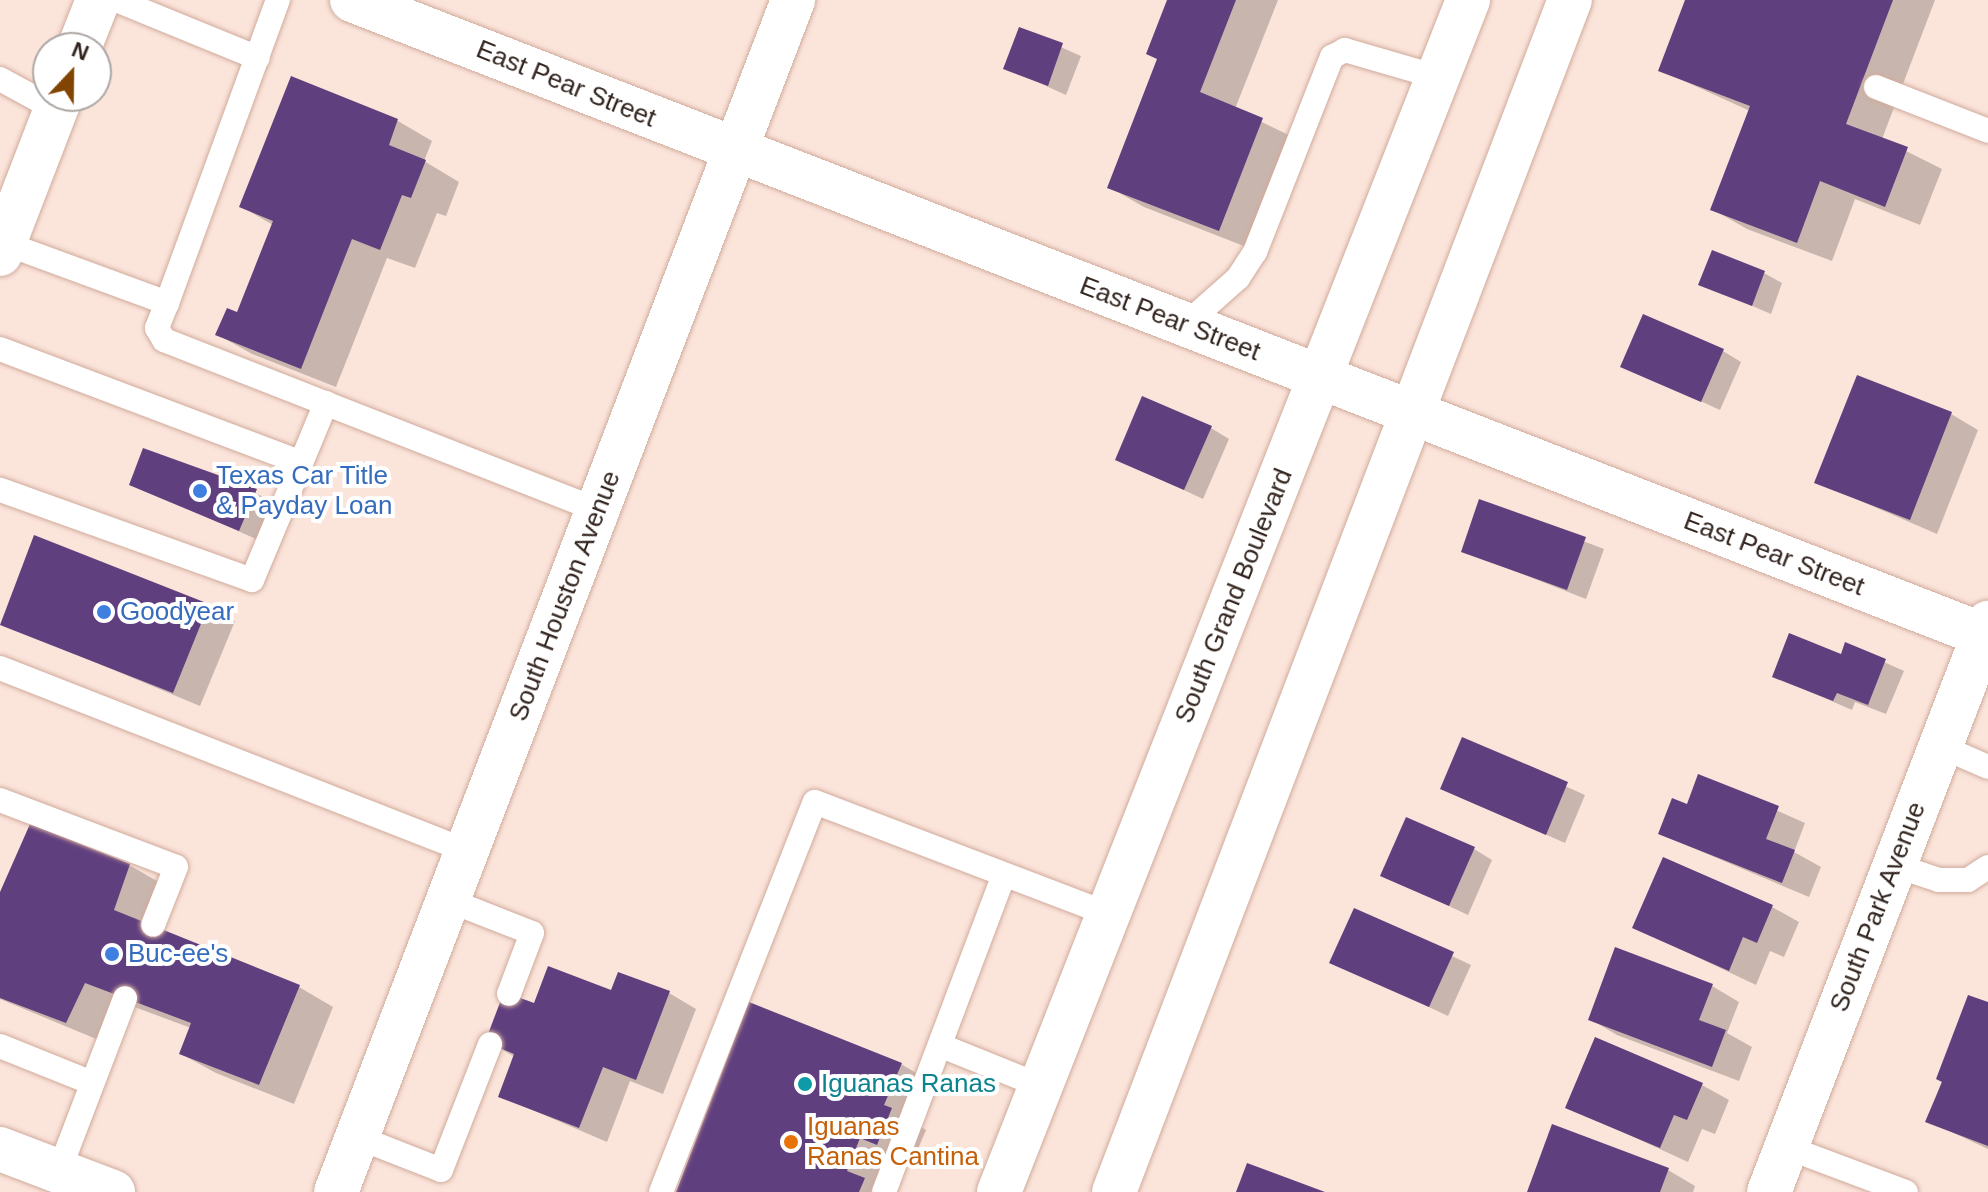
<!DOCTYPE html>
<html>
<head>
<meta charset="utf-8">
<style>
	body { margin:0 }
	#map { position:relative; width:1988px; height:1192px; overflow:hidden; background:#fbe4da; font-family:Arial,sans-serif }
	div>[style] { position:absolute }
	.shadow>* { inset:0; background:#0003 }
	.building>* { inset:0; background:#603f7f }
	.roads { filter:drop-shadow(0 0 2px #d0ab9c) drop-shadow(0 0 2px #d0ab9c) }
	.service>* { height:24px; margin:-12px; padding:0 12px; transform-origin:12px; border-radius:12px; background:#fff }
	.minor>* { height:44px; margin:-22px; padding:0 22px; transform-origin:22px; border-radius:22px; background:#fff }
	.tertiary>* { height:44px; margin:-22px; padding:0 22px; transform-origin:22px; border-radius:22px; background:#fff }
	.primary>* { height:44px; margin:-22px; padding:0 22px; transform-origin:22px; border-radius:22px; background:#fff }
	.dots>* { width:22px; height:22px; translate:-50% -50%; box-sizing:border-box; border:4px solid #fff; border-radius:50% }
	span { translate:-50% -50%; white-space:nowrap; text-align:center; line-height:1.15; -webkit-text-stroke:8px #fff; paint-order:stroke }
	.street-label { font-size:26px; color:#32241e }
	.shop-label { font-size:26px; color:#366cbe }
	.left { translate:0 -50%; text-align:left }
	.culture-label { font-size:26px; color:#0d838f }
	.food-label { font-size:26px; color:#c56008 }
	.north { position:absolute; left:32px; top:32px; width:80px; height:80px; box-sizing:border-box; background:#fff; border:2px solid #ada7a5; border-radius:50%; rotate:22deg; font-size:22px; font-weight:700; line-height:32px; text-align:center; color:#32241e }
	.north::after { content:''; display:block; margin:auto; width:28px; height:36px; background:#824501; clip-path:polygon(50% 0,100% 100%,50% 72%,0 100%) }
</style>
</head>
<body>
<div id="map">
	<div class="shadow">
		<i style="clip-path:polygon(1169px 0,1278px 0,1235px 109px,1297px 139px,1254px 250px,1144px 207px,1109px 187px,1159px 59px)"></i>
		<i style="clip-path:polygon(1687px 0,1935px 0,1882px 139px,1942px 169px,1920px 225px,1855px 199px,1832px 261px,1747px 229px,1712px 209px,1750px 111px,1660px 70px)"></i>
		<i style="clip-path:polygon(1020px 29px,1081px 56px,1066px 95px,1006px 68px)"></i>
		<i style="clip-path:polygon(292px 79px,398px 121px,432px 141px,424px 161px,459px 182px,446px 216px,437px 213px,415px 268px,387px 258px,336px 387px,252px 354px,218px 335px,238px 315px,273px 225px,242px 207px)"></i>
		<i style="clip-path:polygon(1764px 273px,1782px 283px,1771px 314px,1701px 284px)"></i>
		<i style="clip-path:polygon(1723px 351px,1741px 362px,1720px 410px,1623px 366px)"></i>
		<i style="clip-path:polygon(1951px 414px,1978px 430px,1937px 534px,1817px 482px)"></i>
		<i style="clip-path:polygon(1211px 428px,1229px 439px,1203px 499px,1117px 459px)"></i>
		<i style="clip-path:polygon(145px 450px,274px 501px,258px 540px,132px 484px)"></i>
		<i style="clip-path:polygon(1481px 502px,1604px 549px,1586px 599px,1463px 551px)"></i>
		<i style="clip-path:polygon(208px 605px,235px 621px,200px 706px,1px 623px)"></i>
		<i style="clip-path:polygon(1846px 645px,1904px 671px,1886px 714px,1855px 702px,1852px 710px,1774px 676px,1842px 656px)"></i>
		<i style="clip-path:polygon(1463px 740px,1585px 795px,1565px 843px,1442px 789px)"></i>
		<i style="clip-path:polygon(1699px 776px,1805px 823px,1794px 852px,1821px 867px,1809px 897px,1660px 834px,1688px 807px)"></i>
		<i style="clip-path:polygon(1474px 849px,1492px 860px,1468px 915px,1383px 875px)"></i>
		<i style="clip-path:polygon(129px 865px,164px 885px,149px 926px,299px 987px,333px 1007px,294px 1104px,216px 1073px,181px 1054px,191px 1028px,121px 1002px,101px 1041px,0 999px,0 901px)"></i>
		<i style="clip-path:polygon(1772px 907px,1799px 922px,1784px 957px,1770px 951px,1756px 985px,1634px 927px)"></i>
		<i style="clip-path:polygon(1355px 910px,1471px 965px,1448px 1016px,1332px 962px)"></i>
		<i style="clip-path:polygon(1712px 986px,1739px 1002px,1727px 1033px,1752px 1047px,1739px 1081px,1617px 1035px,1590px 1019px)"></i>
		<i style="clip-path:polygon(612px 992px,669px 993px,696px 1009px,663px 1094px,630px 1081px,607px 1142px,500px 1096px,515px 1057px,487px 1041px)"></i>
		<i style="clip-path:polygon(1970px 998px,1988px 1005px,1988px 1149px,1928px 1121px)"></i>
		<i style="clip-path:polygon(901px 1064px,935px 1084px,918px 1125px,926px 1130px,912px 1163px,895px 1157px,885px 1192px,678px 1192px)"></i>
		<i style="clip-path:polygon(1702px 1085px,1729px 1100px,1715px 1134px,1702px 1129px,1688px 1162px,1568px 1107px)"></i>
		<i style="clip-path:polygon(1553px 1126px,1668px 1170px,1695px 1186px,1693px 1192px,1529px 1192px)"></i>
	</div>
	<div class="building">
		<i style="clip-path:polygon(1167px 0,1236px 0,1200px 92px,1263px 118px,1219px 231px,1107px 188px,1157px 59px,1146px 54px)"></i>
		<i style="clip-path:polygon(1685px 0,1893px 0,1846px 124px,1908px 147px,1885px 207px,1820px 181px,1797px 243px,1710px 210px,1750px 106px,1658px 71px)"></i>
		<i style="clip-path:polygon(1019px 27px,1063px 43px,1048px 86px,1003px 69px)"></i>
		<i style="clip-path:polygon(291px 76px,398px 119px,389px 145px,426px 160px,411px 198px,402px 195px,380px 250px,352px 239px,301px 369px,215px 335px,227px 308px,237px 312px,273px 221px,239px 207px)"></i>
		<i style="clip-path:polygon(1712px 250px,1765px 271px,1752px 306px,1698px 285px)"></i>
		<i style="clip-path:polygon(1643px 314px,1724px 349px,1701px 402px,1620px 367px)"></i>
		<i style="clip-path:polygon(1857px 375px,1952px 412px,1910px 520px,1814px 483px)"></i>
		<i style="clip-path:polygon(1142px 396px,1212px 426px,1184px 490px,1115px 460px)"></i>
		<i style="clip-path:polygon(143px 448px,257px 489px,239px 531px,129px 485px)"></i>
		<i style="clip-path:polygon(1479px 499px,1586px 537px,1567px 590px,1461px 552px)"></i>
		<i style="clip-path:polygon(34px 535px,209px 604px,173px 693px,0 625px)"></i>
		<i style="clip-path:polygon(1789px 633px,1841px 654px,1845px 642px,1886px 659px,1868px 705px,1837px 693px,1833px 701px,1772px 677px)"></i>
		<i style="clip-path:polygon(1462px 737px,1568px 782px,1546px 835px,1440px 789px)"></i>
		<i style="clip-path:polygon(1698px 774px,1779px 806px,1766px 839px,1795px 850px,1782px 883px,1658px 834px,1672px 798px,1687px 804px)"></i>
		<i style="clip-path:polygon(1406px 817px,1475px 847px,1449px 906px,1380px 876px)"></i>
		<i style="clip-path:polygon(30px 824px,130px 864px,114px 910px,300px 985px,259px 1085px,179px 1054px,191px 1023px,85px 983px,66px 1023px,0 998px,0 892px)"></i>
		<i style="clip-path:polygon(1663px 857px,1773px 905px,1757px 943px,1743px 937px,1729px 971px,1632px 928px)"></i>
		<i style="clip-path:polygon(1354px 908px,1454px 952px,1429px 1007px,1329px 963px)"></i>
		<i style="clip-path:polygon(1615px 947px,1713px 984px,1699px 1020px,1726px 1030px,1712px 1067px,1588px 1020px)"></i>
		<i style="clip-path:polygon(548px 966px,611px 990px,618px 972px,670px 991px,636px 1080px,603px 1067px,579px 1128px,498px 1097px,514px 1054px,485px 1042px,504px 992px,534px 1003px)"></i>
		<i style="clip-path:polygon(1968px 995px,1988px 1002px,1988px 1146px,1925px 1122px,1942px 1082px,1936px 1079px)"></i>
		<i style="clip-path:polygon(749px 1002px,902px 1063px,884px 1105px,892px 1108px,877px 1145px,860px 1138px,847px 1171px,865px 1178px,859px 1192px,676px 1192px)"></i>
		<i style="clip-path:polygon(1595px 1037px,1703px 1083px,1687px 1120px,1674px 1115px,1660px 1148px,1565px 1108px)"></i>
		<i style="clip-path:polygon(1552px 1124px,1669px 1168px,1660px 1192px,1527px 1192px)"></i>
		<i style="clip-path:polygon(1247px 1163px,1325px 1192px,1236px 1192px)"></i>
	</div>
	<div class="roads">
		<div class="service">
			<i style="left:116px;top:0;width:153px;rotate:22.2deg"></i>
			<i style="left:0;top:79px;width:63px;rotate:28.6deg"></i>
			<i style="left:1876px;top:87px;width:120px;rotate:21.4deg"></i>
			<i style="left:4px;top:243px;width:174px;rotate:20.2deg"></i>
			<i style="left:167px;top:303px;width:27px;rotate:112deg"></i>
			<i style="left:157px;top:328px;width:14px;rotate:60deg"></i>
			<i style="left:164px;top:340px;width:466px;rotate:21.4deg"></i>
			<i style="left:167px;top:303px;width:323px;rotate:-69.9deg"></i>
			<i style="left:1185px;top:325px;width:71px;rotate:-41.6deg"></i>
			<i style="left:1238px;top:278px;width:31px;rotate:-57deg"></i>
			<i style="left:1255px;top:252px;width:210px;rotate:-68.5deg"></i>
			<i style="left:1332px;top:57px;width:15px;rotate:-28deg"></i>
			<i style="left:1345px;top:50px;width:97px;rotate:16.2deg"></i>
			<i style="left:0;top:349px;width:322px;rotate:20.7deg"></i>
			<i style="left:301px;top:463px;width:127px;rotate:112.7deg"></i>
			<i style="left:252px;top:580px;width:268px;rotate:-160.3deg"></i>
			<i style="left:301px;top:463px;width:65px;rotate:-67.4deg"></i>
			<i style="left:0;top:668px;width:502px;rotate:21.4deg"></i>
			<i style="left:1940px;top:746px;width:52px;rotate:23.6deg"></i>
			<i style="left:0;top:800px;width:188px;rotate:20.8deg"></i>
			<i style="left:176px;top:867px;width:62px;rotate:111.6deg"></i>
			<i style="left:1894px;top:865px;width:47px;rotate:18.4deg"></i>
			<i style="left:1939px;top:880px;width:29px"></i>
			<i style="left:1968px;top:880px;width:24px;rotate:-33deg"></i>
			<i style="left:448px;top:900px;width:90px;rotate:21.4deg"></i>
			<i style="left:532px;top:933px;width:65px;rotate:110.7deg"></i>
			<i style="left:0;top:1046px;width:99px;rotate:21.9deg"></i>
			<i style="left:942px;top:1046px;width:107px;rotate:22deg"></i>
			<i style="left:357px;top:1137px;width:90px;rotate:21.4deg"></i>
			<i style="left:441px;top:1170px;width:135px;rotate:-68.7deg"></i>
			<i style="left:1786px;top:1147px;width:128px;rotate:20.6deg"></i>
			<i style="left:59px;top:1171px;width:185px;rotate:-69.1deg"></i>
			<i style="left:661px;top:1192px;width:419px;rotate:-68.5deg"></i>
			<i style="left:815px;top:802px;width:314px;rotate:20.9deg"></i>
			<i style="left:884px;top:1192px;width:339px;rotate:-69.3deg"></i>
		</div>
		<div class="minor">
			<i style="left:352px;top:0;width:1756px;rotate:21.27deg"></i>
			<i style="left:336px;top:1192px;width:1277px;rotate:-69.02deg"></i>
			<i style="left:999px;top:1192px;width:1281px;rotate:-68.52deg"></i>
			<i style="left:1114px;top:1192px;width:1276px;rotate:-69.07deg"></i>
			<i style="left:1769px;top:1192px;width:610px;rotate:-68.95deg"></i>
		</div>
		<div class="tertiary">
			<i style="left:0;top:1149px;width:121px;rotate:20.8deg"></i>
		</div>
		<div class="primary">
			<i style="left:79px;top:48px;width:52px;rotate:-68.4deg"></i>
			<i style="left:0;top:254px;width:169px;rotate:-68.9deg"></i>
		</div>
	</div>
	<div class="dots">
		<i style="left:200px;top:491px;background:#3f7fe0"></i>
		<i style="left:104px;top:612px;background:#3f7fe0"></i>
		<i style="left:112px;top:954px;background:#3f7fe0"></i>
		<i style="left:805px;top:1084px;background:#0f9aa8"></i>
		<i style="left:791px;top:1142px;background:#e8710a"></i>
	</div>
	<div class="street-label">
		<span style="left:566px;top:84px;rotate:22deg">East Pear Street</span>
		<span style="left:1170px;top:319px;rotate:21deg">East Pear Street</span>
		<span style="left:1774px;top:554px;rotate:21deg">East Pear Street</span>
		<span style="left:565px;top:596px;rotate:-69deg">South Houston Avenue</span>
		<span style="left:1234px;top:596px;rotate:-68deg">South Grand Boulevard</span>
		<span style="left:1878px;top:907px;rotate:-69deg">South Park Avenue</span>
	</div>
	<div class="shop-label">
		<span class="left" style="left:216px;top:491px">Texas Car Title<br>&amp; Payday Loan</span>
		<span class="left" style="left:120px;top:612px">Goodyear</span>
		<span class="left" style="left:128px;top:954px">Buc-ee's</span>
	</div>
	<div class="culture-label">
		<span class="left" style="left:821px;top:1084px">Iguanas Ranas</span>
	</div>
	<div class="food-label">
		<span class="left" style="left:807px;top:1142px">Iguanas<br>Ranas Cantina</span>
	</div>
	<div class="north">N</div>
</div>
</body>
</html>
